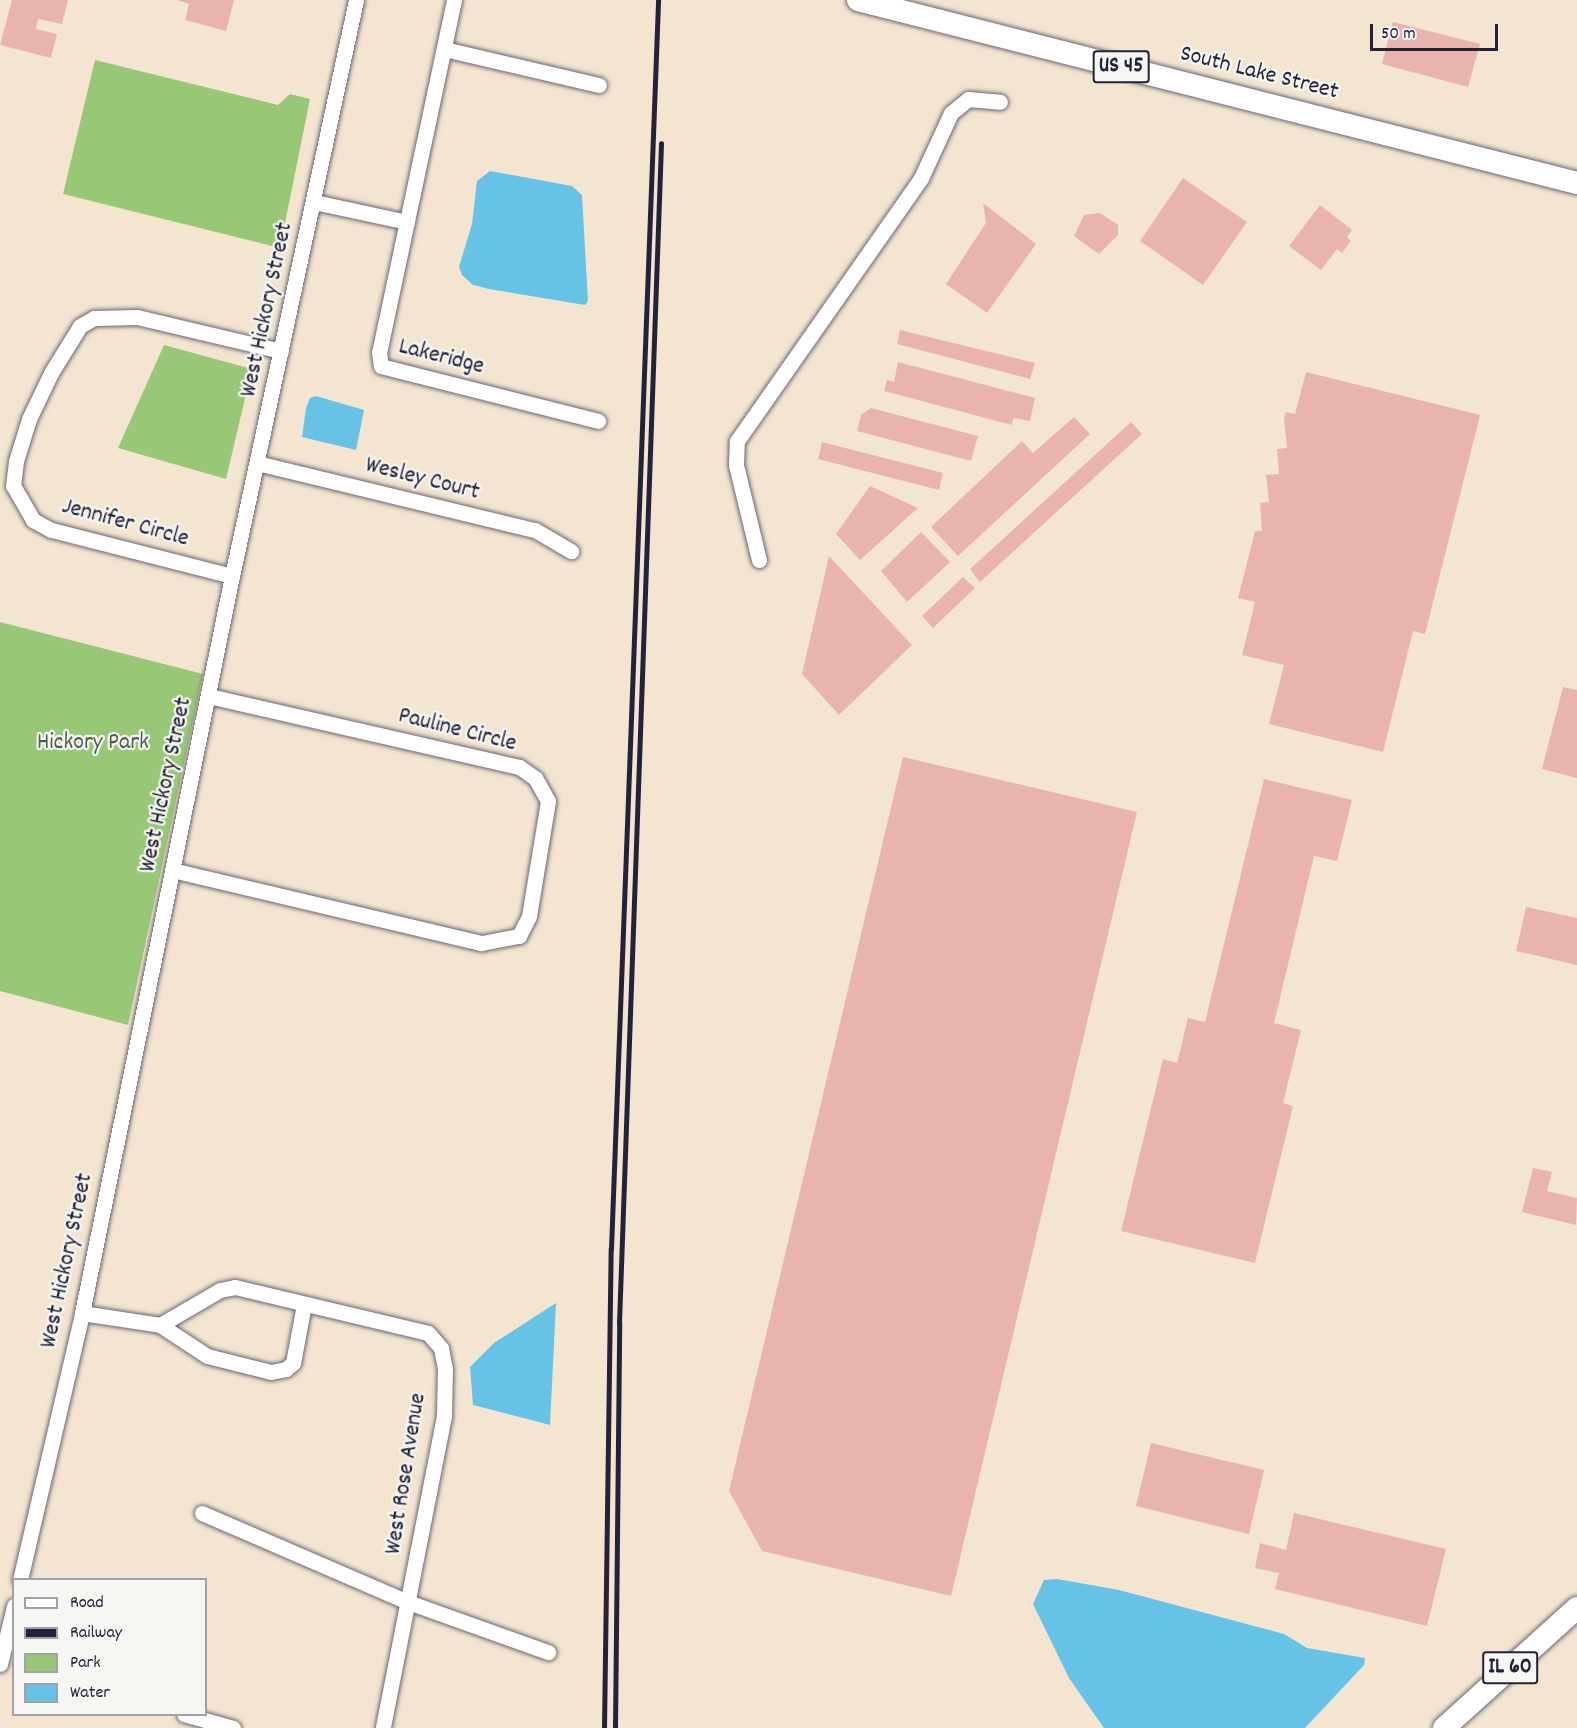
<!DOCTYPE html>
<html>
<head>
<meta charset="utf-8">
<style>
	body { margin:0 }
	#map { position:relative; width:1577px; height:1728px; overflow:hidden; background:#f4e5d1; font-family:Dekko,sans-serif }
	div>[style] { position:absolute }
	.green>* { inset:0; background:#98c877 }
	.water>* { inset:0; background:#67c3e5 }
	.building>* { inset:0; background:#e9b4af }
	.roads { filter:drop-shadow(0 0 2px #6c6670) drop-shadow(0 0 2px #6c6670) }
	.street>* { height:15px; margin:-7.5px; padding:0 7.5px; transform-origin:7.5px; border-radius:7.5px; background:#fff }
	.primary>* { height:22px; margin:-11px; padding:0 11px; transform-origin:11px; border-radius:11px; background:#fff }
	.rail>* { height:4.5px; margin:-2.25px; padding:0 2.25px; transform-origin:2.25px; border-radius:2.25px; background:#22223b }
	span { translate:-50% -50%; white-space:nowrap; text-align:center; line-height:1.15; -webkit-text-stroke:4.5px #f6f6f2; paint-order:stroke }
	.shield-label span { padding:2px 4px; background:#f6f6f2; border:2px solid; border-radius:4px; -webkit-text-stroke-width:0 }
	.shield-label { font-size:22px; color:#22223b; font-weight:700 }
	.street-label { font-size:24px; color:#22223b }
	.park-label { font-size:24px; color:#4b5c50 }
	.legend { position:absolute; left:12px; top:1578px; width:195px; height:138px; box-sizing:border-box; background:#f6f6f2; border:2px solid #a1a1a9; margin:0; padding:8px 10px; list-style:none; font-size:18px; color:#22223b }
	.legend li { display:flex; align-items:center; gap:12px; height:30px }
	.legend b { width:30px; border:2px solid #a1a1a9 }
	.scale { position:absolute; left:1370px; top:24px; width:128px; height:27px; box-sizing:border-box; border:3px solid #22223b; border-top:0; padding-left:8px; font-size:18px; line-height:21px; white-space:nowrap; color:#22223b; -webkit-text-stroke:4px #f6f6f2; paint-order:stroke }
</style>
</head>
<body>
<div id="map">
	<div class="green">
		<i style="clip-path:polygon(95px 60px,278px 105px,290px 94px,310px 99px,280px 248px,63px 194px)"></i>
		<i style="clip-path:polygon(164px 345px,252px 369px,226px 479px,118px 448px)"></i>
		<i style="clip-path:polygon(0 622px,203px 674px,128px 1025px,0 991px)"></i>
	</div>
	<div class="water">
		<i style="clip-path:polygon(490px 171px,572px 186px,582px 195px,588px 301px,585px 305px,489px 289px,473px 285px,462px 275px,459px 267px,472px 224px,477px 181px)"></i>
		<i style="clip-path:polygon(316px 396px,364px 410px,356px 450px,302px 437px,306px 408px,310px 398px)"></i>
		<i style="clip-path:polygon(556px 1303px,550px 1425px,473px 1405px,470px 1367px,494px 1343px)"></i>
		<i style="clip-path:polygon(1057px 1579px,1119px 1590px,1284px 1634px,1307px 1648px,1365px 1658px,1364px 1665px,1305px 1728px,1104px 1728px,1069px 1678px,1033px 1604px,1044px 1580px)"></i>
	</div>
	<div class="building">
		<i style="clip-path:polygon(12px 0,68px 0,62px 24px,38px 19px,36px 29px,57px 34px,51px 58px,0 45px)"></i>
		<i style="clip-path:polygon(177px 0,234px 0,226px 31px,185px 20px,189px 4px)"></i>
		<i style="clip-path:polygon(1393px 22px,1480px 44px,1468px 87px,1382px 64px)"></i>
		<i style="clip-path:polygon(1183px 178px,1247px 222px,1203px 285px,1140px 241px)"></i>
		<i style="clip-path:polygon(983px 203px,1036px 244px,987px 313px,946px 284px,986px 223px)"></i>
		<i style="clip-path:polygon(1320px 205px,1352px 230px,1347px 237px,1351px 241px,1342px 253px,1337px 249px,1321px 270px,1289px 246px)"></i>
		<i style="clip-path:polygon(1100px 213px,1118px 225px,1118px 235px,1099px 254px,1074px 236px,1084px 215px)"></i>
		<i style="clip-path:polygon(900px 330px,1035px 363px,1030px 379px,897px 344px)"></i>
		<i style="clip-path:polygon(898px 362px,1035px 398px,1030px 421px,1013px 418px,1012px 425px,884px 391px,887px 380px,894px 382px)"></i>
		<i style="clip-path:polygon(1306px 372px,1480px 415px,1425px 634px,1413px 631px,1383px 752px,1269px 724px,1284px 665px,1242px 655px,1255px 602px,1238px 598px,1255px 531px,1262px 531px,1260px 503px,1269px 502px,1266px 475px,1279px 474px,1277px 449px,1287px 448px,1284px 419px,1286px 412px,1295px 414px)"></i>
		<i style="clip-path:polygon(871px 408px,978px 436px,971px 461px,857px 431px,861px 415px)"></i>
		<i style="clip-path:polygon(1074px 417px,1090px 434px,958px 556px,931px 527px,1022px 441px,1033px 453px)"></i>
		<i style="clip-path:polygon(1131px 422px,1142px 434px,980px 582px,970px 569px)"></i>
		<i style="clip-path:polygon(822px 442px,943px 473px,939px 490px,818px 459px)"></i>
		<i style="clip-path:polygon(870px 486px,918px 508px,860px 560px,836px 534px)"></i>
		<i style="clip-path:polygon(921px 532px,950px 562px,907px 602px,881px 571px)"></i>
		<i style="clip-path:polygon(829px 556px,912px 645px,839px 715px,802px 674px)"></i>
		<i style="clip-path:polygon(963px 577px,975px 588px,933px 628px,922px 616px)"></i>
		<i style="clip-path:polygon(1563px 687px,1577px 690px,1577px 778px,1542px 769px)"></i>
		<i style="clip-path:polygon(903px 757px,1137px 812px,951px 1596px,762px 1551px,729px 1491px)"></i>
		<i style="clip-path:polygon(1264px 779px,1352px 800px,1337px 861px,1314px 856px,1274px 1023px,1301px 1030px,1283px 1103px,1293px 1106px,1255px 1263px,1121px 1231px,1163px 1059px,1177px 1063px,1188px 1018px,1205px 1022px)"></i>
		<i style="clip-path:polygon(1526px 907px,1577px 918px,1577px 965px,1516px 951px)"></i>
		<i style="clip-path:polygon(1533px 1168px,1552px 1172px,1547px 1191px,1577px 1198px,1576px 1225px,1522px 1212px)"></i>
		<i style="clip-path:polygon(1151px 1443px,1264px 1470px,1249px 1534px,1136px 1506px)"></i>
		<i style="clip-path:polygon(1294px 1513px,1446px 1549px,1427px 1626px,1275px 1589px,1279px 1573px,1255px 1568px,1260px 1543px,1286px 1550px)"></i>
	</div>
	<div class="roads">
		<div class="street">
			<i style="left:454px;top:0;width:360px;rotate:102deg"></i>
			<i style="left:379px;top:352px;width:14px;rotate:82deg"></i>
			<i style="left:381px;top:366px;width:224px;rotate:14.2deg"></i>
			<i style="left:444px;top:49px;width:159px;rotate:13.1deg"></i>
			<i style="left:314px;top:202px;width:95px;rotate:12.1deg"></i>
			<i style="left:257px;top:463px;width:286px;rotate:13.6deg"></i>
			<i style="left:535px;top:530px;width:42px;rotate:30.3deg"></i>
			<i style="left:759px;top:560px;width:98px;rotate:-103.6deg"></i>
			<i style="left:736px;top:465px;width:24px;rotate:-88deg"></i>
			<i style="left:737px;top:441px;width:321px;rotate:-55deg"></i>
			<i style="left:921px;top:178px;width:72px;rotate:-65.2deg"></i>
			<i style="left:951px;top:113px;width:22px;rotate:-39deg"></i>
			<i style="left:968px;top:99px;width:32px;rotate:5deg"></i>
			<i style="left:232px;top:576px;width:187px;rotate:-165.7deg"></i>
			<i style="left:51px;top:530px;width:21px;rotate:-151deg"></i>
			<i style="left:33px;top:520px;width:39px;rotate:-120deg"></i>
			<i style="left:13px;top:486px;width:25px;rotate:-83deg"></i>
			<i style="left:16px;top:461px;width:44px;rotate:-72.8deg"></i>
			<i style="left:29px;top:419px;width:51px;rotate:-64.4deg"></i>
			<i style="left:51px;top:373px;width:55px;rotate:-58.3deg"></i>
			<i style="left:80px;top:326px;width:16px;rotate:-30deg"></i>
			<i style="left:94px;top:318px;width:43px;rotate:-1.3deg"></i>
			<i style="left:137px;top:317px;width:148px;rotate:13.3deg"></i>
			<i style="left:172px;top:870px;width:318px;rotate:13.3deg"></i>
			<i style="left:482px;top:943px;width:38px;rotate:-11deg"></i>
			<i style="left:519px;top:936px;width:22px;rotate:-63deg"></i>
			<i style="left:529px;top:916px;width:117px;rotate:-80.6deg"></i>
			<i style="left:548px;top:801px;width:26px;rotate:-119deg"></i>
			<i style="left:535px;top:778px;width:19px;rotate:-145deg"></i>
			<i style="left:519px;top:767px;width:318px;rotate:-167.1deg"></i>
			<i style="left:82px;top:1313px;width:79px;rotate:8.7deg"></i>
			<i style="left:160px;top:1325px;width:56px;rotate:33.4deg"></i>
			<i style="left:207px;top:1356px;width:66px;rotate:14deg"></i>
			<i style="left:271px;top:1372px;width:15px;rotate:-11deg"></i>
			<i style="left:286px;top:1369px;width:9px;rotate:-41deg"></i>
			<i style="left:293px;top:1363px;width:60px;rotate:-79.4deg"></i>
			<i style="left:160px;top:1325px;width:69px;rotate:-30.3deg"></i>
			<i style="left:220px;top:1290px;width:15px;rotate:-11deg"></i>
			<i style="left:235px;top:1287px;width:198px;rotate:13.4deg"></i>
			<i style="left:428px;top:1333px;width:20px;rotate:49deg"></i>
			<i style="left:441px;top:1348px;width:20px;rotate:79deg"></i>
			<i style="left:445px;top:1368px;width:48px;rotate:91.2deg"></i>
			<i style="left:444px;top:1416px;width:318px;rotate:101.1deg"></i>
			<i style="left:202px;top:1513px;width:224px;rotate:23.4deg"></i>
			<i style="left:408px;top:1602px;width:149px;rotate:19.7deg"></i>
			<i style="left:20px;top:1580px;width:274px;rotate:-76.9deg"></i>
			<i style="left:82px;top:1313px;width:752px;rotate:-78.5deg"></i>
			<i style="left:232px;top:576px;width:589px;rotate:-77.85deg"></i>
			<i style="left:0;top:1664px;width:60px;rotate:-76.4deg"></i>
			<i style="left:184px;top:1714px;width:51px;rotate:15.9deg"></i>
		</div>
		<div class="primary">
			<i style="left:858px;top:0;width:742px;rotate:14.28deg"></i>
			<i style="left:1444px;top:1728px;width:179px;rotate:-42.1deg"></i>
		</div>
	</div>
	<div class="rail">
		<i style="left:604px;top:1728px;width:479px;rotate:-89.2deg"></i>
		<i style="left:611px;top:1249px;width:1250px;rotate:-87.84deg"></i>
		<i style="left:615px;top:1728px;width:405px;rotate:-89.4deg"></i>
		<i style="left:619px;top:1323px;width:1180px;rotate:-87.96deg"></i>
	</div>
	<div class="shield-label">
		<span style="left:1121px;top:67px">US 45</span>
		<span style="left:1510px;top:1668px">IL 60</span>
	</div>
	<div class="street-label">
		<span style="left:1259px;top:74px;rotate:14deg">South Lake Street</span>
		<span style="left:268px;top:310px;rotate:-78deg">West Hickory Street</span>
		<span style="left:441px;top:358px;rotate:14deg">Lakeridge</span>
		<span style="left:422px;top:480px;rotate:14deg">Wesley Court</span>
		<span style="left:125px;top:524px;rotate:15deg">Jennifer Circle</span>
		<span style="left:457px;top:731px;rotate:14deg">Pauline Circle</span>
		<span style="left:167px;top:785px;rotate:-78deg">West Hickory Street</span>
		<span style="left:68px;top:1261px;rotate:-78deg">West Hickory Street</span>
		<span style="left:407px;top:1474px;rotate:-81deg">West Rose Avenue</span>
	</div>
	<div class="park-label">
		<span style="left:93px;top:744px">Hickory Park</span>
	</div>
	<ul class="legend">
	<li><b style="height:8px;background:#fff"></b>Road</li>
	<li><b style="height:8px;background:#22223b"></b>Railway</li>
	<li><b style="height:16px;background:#98c877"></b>Park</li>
	<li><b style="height:16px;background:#67c3e5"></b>Water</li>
	</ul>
	<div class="scale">50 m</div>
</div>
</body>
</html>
